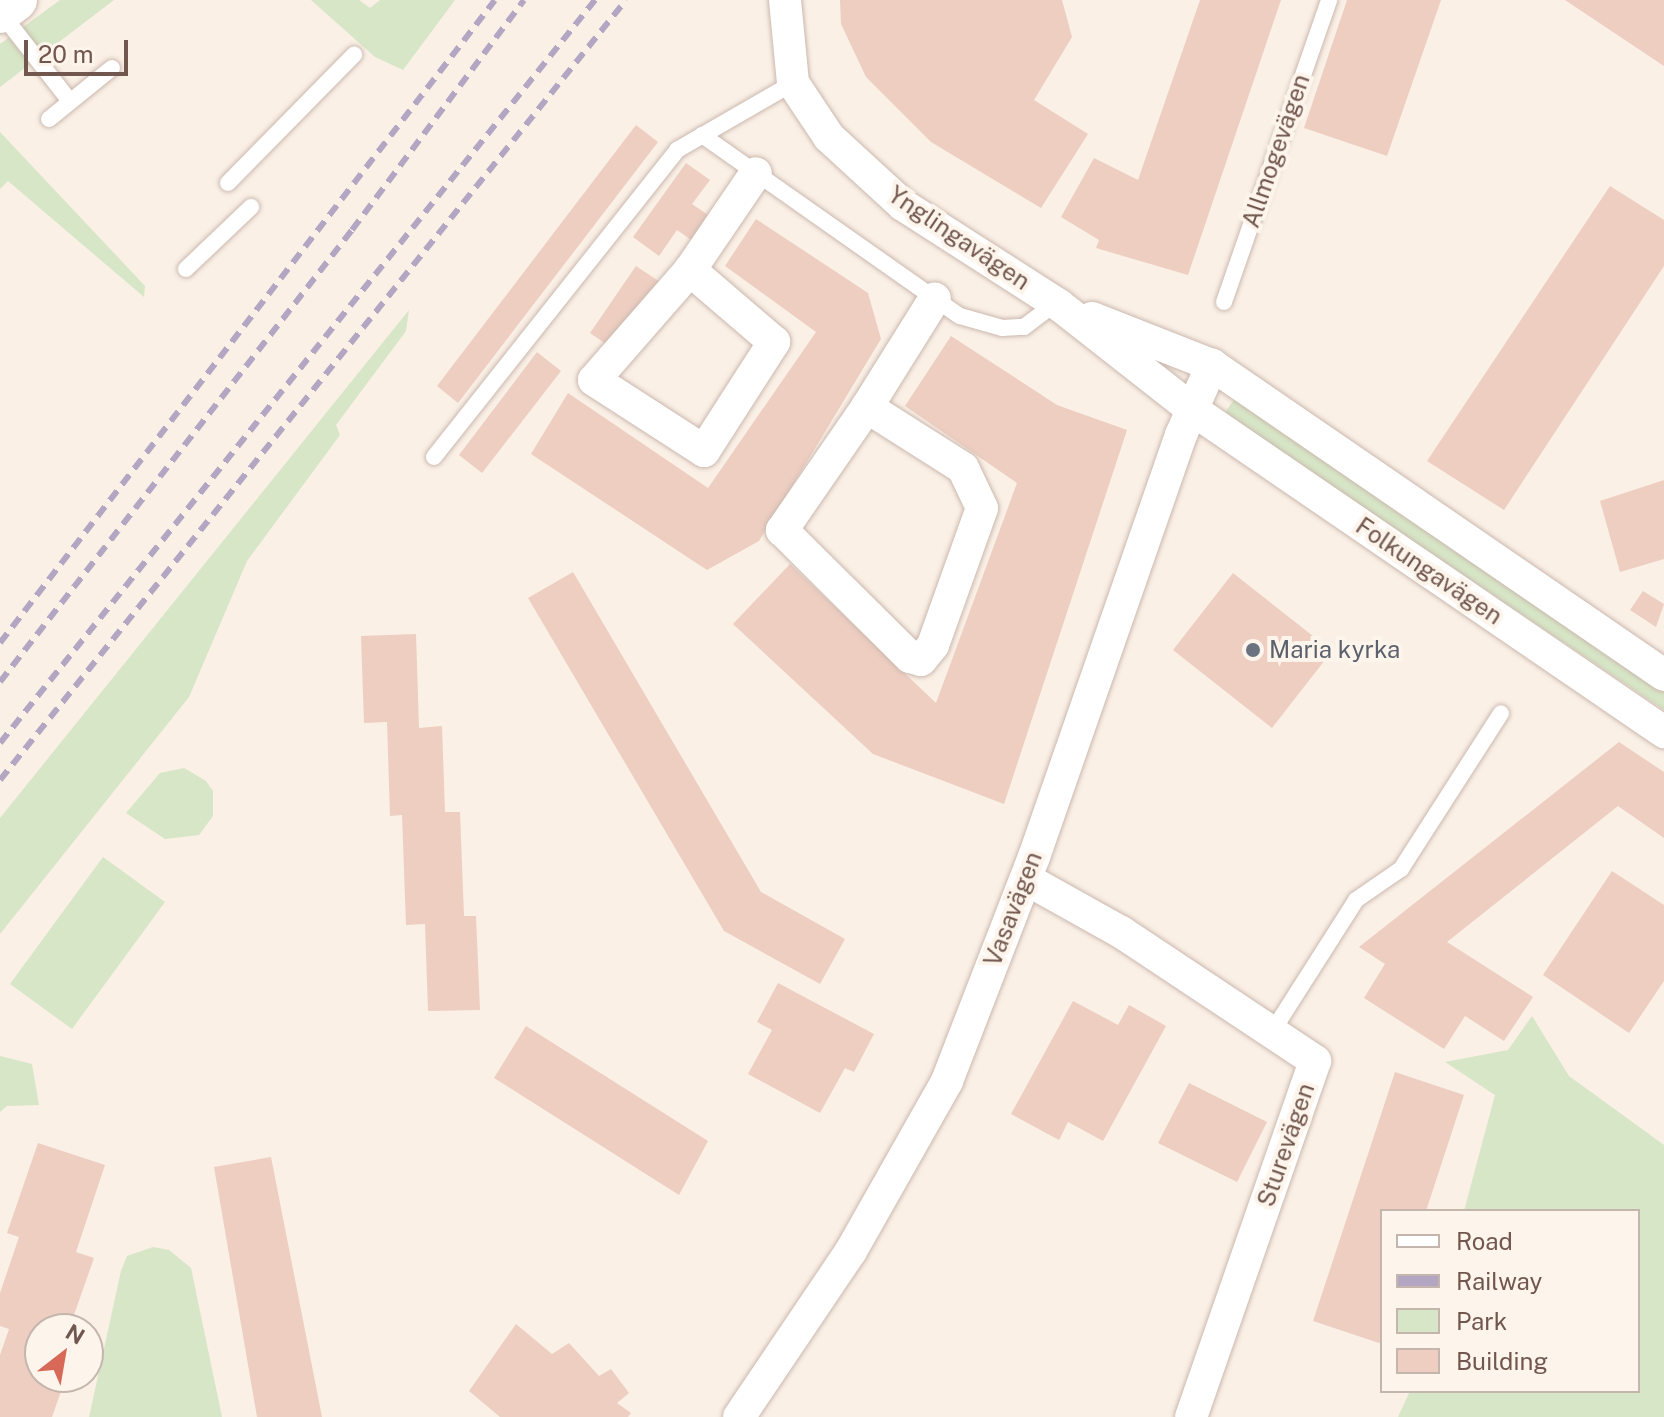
<!DOCTYPE html>
<html>
<head>
<meta charset="utf-8">
<style>
	body { margin:0 }
	#map { position:relative; width:1664px; height:1417px; overflow:hidden; background:#faf0e6; font-family:"Public Sans",sans-serif }
	div>[style] { position:absolute }
	.green>* { inset:0; background:#d6e6c6 }
	.building>* { inset:0; background:#edcec1 }
	.roads { filter:drop-shadow(0 0 2px #cbb8ae) drop-shadow(0 0 2px #cbb8ae) }
	.service>* { height:16px; margin:-8px; padding:0 8px; transform-origin:8px; border-radius:8px; background:#fff }
	.minor>* { height:32px; margin:-16px; padding:0 16px; transform-origin:16px; border-radius:16px; background:#fff }
	.tertiary>* { height:42px; margin:-21px; padding:0 21px; transform-origin:21px; border-radius:21px; background:#fff }
	.rail>* { height:6px; margin-top:-3px; transform-origin:0; background:repeating-linear-gradient(90deg,#b2a6c3 0 12px,transparent 0 20px) }
	.dots>* { width:22px; height:22px; translate:-50% -50%; box-sizing:border-box; border:4px solid #fdf5ec; border-radius:50% }
	span { translate:-50% -50%; white-space:nowrap; text-align:center; line-height:1.15; -webkit-text-stroke:8px #fdf5ec; paint-order:stroke }
	.street-label { font-size:24px; color:#71574e }
	.worship-label { font-size:24px; color:#5b616d }
	.left { translate:0 -50%; text-align:left }
	.legend { position:absolute; left:1380px; top:1209px; width:260px; height:184px; box-sizing:border-box; background:#fdf5ec; border:2px solid #c5b6ad; margin:0; padding:10px 14px; list-style:none; font-size:24px; color:#71574e }
	.legend li { display:flex; align-items:center; gap:16px; height:40px }
	.legend b { width:40px; border:2px solid #c5b6ad }
	.north { position:absolute; left:24px; top:1313px; width:80px; height:80px; box-sizing:border-box; background:#fdf5ec; border:2px solid #c5b6ad; border-radius:50%; rotate:31deg; font-size:22px; font-weight:700; line-height:32px; text-align:center; color:#71574e }
	.north::after { content:''; display:block; margin:auto; width:28px; height:36px; background:#d86858; clip-path:polygon(50% 0,100% 100%,50% 72%,0 100%) }
	.scale { position:absolute; left:24px; top:40px; width:104px; height:36px; box-sizing:border-box; border:4px solid #71574e; border-top:0; padding-left:10px; font-size:24px; line-height:28px; white-space:nowrap; color:#71574e; -webkit-text-stroke:6px #fdf5ec; paint-order:stroke }
</style>
</head>
<body>
<div id="map">
	<div class="green">
		<i style="clip-path:polygon(60px 0,114px 0,0 87px,0 44px)"></i>
		<i style="clip-path:polygon(311px 0,359px 0,370px 8px,380px 0,455px 0,403px 70px,375px 57px)"></i>
		<i style="clip-path:polygon(0 132px,145px 286px,144px 297px,8px 181px,0 189px)"></i>
		<i style="clip-path:polygon(409px 310px,406px 331px,336px 425px,340px 435px,247px 561px,189px 697px,0 934px,0 818px)"></i>
		<i style="clip-path:polygon(1235px 398px,1664px 687px,1664px 710px,1224px 414px)"></i>
		<i style="clip-path:polygon(184px 768px,206px 781px,213px 791px,213px 816px,199px 835px,165px 839px,126px 813px,160px 773px)"></i>
		<i style="clip-path:polygon(103px 857px,165px 902px,72px 1029px,10px 984px)"></i>
		<i style="clip-path:polygon(1532px 1016px,1569px 1076px,1664px 1145px,1664px 1417px,1398px 1417px,1410px 1391px,1638px 1391px,1638px 1211px,1464px 1211px,1495px 1095px,1445px 1062px,1508px 1050px)"></i>
		<i style="clip-path:polygon(0 1056px,32px 1064px,39px 1105px,7px 1106px,0 1112px)"></i>
		<i style="clip-path:polygon(153px 1247px,169px 1250px,191px 1268px,222px 1417px,89px 1417px,121px 1271px,127px 1256px)"></i>
	</div>
	<div class="building">
		<i style="clip-path:polygon(840px 0,1062px 0,1072px 37px,1034px 100px,1088px 134px,1041px 208px,931px 142px,866px 77px,841px 24px)"></i>
		<i style="clip-path:polygon(1200px 0,1281px 0,1188px 275px,1096px 248px,1099px 240px,1061px 217px,1094px 158px,1138px 180px)"></i>
		<i style="clip-path:polygon(1347px 0,1441px 0,1387px 156px,1304px 128px)"></i>
		<i style="clip-path:polygon(1565px 0,1664px 0,1664px 66px)"></i>
		<i style="clip-path:polygon(636px 125px,658px 142px,458px 403px,437px 386px)"></i>
		<i style="clip-path:polygon(686px 163px,710px 180px,692px 204px,714px 219px,697px 244px,677px 230px,659px 256px,633px 237px)"></i>
		<i style="clip-path:polygon(1610px 186px,1664px 220px,1664px 266px,1504px 510px,1427px 461px)"></i>
		<i style="clip-path:polygon(756px 219px,868px 293px,881px 339px,759px 541px,707px 570px,531px 454px,568px 393px,708px 488px,816px 332px,725px 266px)"></i>
		<i style="clip-path:polygon(636px 266px,663px 284px,616px 351px,590px 333px)"></i>
		<i style="clip-path:polygon(951px 336px,1057px 405px,1127px 430px,1004px 804px,873px 754px,733px 624px,790px 564px,936px 703px,1017px 483px,905px 406px)"></i>
		<i style="clip-path:polygon(537px 352px,561px 371px,482px 473px,459px 455px)"></i>
		<i style="clip-path:polygon(1664px 480px,1664px 559px,1620px 572px,1600px 501px)"></i>
		<i style="clip-path:polygon(573px 572px,761px 892px,845px 939px,820px 984px,724px 931px,528px 598px)"></i>
		<i style="clip-path:polygon(1233px 573px,1332px 651px,1272px 728px,1173px 650px)"></i>
		<i style="clip-path:polygon(1643px 591px,1664px 604px,1656px 627px,1630px 610px)"></i>
		<i style="clip-path:polygon(416px 634px,419px 728px,442px 726px,445px 812px,460px 812px,464px 916px,476px 916px,480px 1010px,428px 1011px,425px 924px,406px 925px,402px 815px,390px 816px,387px 722px,364px 723px,361px 636px)"></i>
		<i style="clip-path:polygon(1619px 742px,1664px 772px,1664px 838px,1618px 806px,1447px 942px,1533px 997px,1504px 1041px,1465px 1016px,1444px 1049px,1364px 998px,1385px 964px,1359px 947px)"></i>
		<i style="clip-path:polygon(1612px 871px,1664px 905px,1664px 981px,1629px 1033px,1543px 975px)"></i>
		<i style="clip-path:polygon(778px 983px,874px 1034px,854px 1072px,845px 1068px,820px 1113px,748px 1074px,772px 1030px,757px 1022px)"></i>
		<i style="clip-path:polygon(1073px 1001px,1118px 1025px,1129px 1005px,1166px 1026px,1103px 1141px,1068px 1122px,1059px 1140px,1011px 1114px)"></i>
		<i style="clip-path:polygon(526px 1026px,708px 1141px,679px 1195px,494px 1078px)"></i>
		<i style="clip-path:polygon(1395px 1072px,1464px 1095px,1426px 1211px,1382px 1211px,1382px 1344px,1313px 1321px)"></i>
		<i style="clip-path:polygon(1189px 1083px,1267px 1122px,1237px 1182px,1158px 1143px)"></i>
		<i style="clip-path:polygon(38px 1143px,105px 1165px,76px 1252px,94px 1258px,69px 1329px,40px 1329px,40px 1377px,66px 1377px,52px 1417px,0 1417px,0 1355px,9px 1329px,0 1326px,0 1293px,19px 1237px,7px 1233px)"></i>
		<i style="clip-path:polygon(271px 1157px,322px 1417px,257px 1417px,214px 1167px)"></i>
		<i style="clip-path:polygon(516px 1324px,552px 1354px,569px 1343px,599px 1376px,611px 1369px,629px 1393px,617px 1403px,631px 1413px,628px 1417px,500px 1417px,469px 1391px)"></i>
	</div>
	<div class="roads">
		<div class="service">
			<i style="left:1px;top:13px;width:110px;rotate:52deg"></i>
			<i style="left:49px;top:119px;width:81px;rotate:-39deg"></i>
			<i style="left:702px;top:135px;width:315px;rotate:35.1deg"></i>
			<i style="left:960px;top:316px;width:44px;rotate:15.9deg"></i>
			<i style="left:1002px;top:328px;width:22px;rotate:-3deg"></i>
			<i style="left:1024px;top:327px;width:40px;rotate:-37deg"></i>
			<i style="left:228px;top:183px;width:180px;rotate:-45.5deg"></i>
			<i style="left:186px;top:269px;width:90px;rotate:-43.6deg"></i>
			<i style="left:1224px;top:302px;width:320px;rotate:-70.8deg"></i>
			<i style="left:434px;top:457px;width:392px;rotate:-51.6deg"></i>
			<i style="left:677px;top:150px;width:134px;rotate:-30deg"></i>
			<i style="left:1272px;top:1032px;width:156px;rotate:-57.5deg"></i>
			<i style="left:1356px;top:900px;width:55px;rotate:-34.6deg"></i>
			<i style="left:1401px;top:869px;width:185px;rotate:-57.3deg"></i>
		</div>
		<div class="minor">
			<i style="left:785px;top:0;width:83px;rotate:84.5deg"></i>
			<i style="left:793px;top:83px;width:65px;rotate:56.3deg"></i>
			<i style="left:829px;top:137px;width:100px;rotate:42.6deg"></i>
			<i style="left:903px;top:205px;width:185px;rotate:32.7deg"></i>
			<i style="left:1059px;top:305px;width:170px;rotate:38.1deg"></i>
			<i style="left:1193px;top:410px;width:571px;rotate:34.36deg"></i>
			<i style="left:690px;top:270px;width:146px;rotate:131.1deg"></i>
			<i style="left:594px;top:380px;width:131px;rotate:32.8deg"></i>
			<i style="left:704px;top:451px;width:130px;rotate:-57.3deg"></i>
			<i style="left:774px;top:342px;width:111px;rotate:-139.4deg"></i>
			<i style="left:690px;top:270px;width:117px;rotate:-55.8deg"></i>
			<i style="left:1092px;top:318px;width:129px;rotate:21.4deg"></i>
			<i style="left:1212px;top:365px;width:548px;rotate:34.44deg"></i>
			<i style="left:867px;top:407px;width:150px;rotate:124.6deg"></i>
			<i style="left:782px;top:530px;width:180px;rotate:44.8deg"></i>
			<i style="left:910px;top:657px;width:11px;rotate:15deg"></i>
			<i style="left:921px;top:660px;width:19px;rotate:-51deg"></i>
			<i style="left:933px;top:645px;width:145px;rotate:-70.3deg"></i>
			<i style="left:982px;top:508px;width:44px;rotate:-115.4deg"></i>
			<i style="left:963px;top:468px;width:114px;rotate:-147.6deg"></i>
			<i style="left:867px;top:407px;width:128px;rotate:-58deg"></i>
			<i style="left:1026px;top:879px;width:109px;rotate:29.2deg"></i>
			<i style="left:1121px;top:932px;width:233px;rotate:33.6deg"></i>
			<i style="left:1315px;top:1061px;width:377px;rotate:109.2deg"></i>
			<i style="left:739px;top:1417px;width:200px;rotate:-56deg"></i>
			<i style="left:851px;top:1251px;width:195px;rotate:-60.5deg"></i>
			<i style="left:947px;top:1081px;width:240px;rotate:-68.8deg"></i>
			<i style="left:1034px;top:857px;width:447px;rotate:-70.8deg"></i>
			<i style="left:1181px;top:435px;width:77px;rotate:-66.1deg"></i>
		</div>
		<div class="tertiary">
			<i style="left:0;top:12px;width:20px;rotate:-37deg"></i>
		</div>
	</div>
	<div class="rail">
		<i style="left:0;top:643px;width:811px;rotate:-52.41deg"></i>
		<i style="left:0;top:682px;width:573px;rotate:-52.09deg"></i>
		<i style="left:352px;top:230px;width:287px;rotate:-53.2deg"></i>
		<i style="left:0;top:743px;width:952px;rotate:-51.31deg"></i>
		<i style="left:0;top:780px;width:1000px;rotate:-51.25deg"></i>
	</div>
	<div class="dots">
		<i style="left:1253px;top:650px;background:#6b7280"></i>
	</div>
	<div class="street-label">
		<span style="left:1276px;top:151px;rotate:-71deg">Allmogevägen</span>
		<span style="left:959px;top:238px;rotate:34deg">Ynglingavägen</span>
		<span style="left:1429px;top:571px;rotate:34deg">Folkungavägen</span>
		<span style="left:1013px;top:909px;rotate:-69deg">Vasavägen</span>
		<span style="left:1286px;top:1145px;rotate:-71deg">Sturevägen</span>
	</div>
	<div class="worship-label">
		<span class="left" style="left:1269px;top:650px">Maria kyrka</span>
	</div>
	<ul class="legend">
	<li><b style="height:10px;background:#fff"></b>Road</li>
	<li><b style="height:10px;background:#b2a6c3"></b>Railway</li>
	<li><b style="height:22px;background:#d6e6c6"></b>Park</li>
	<li><b style="height:22px;background:#edcec1"></b>Building</li>
	</ul>
	<div class="north">N</div>
	<div class="scale">20 m</div>
</div>
</body>
</html>
